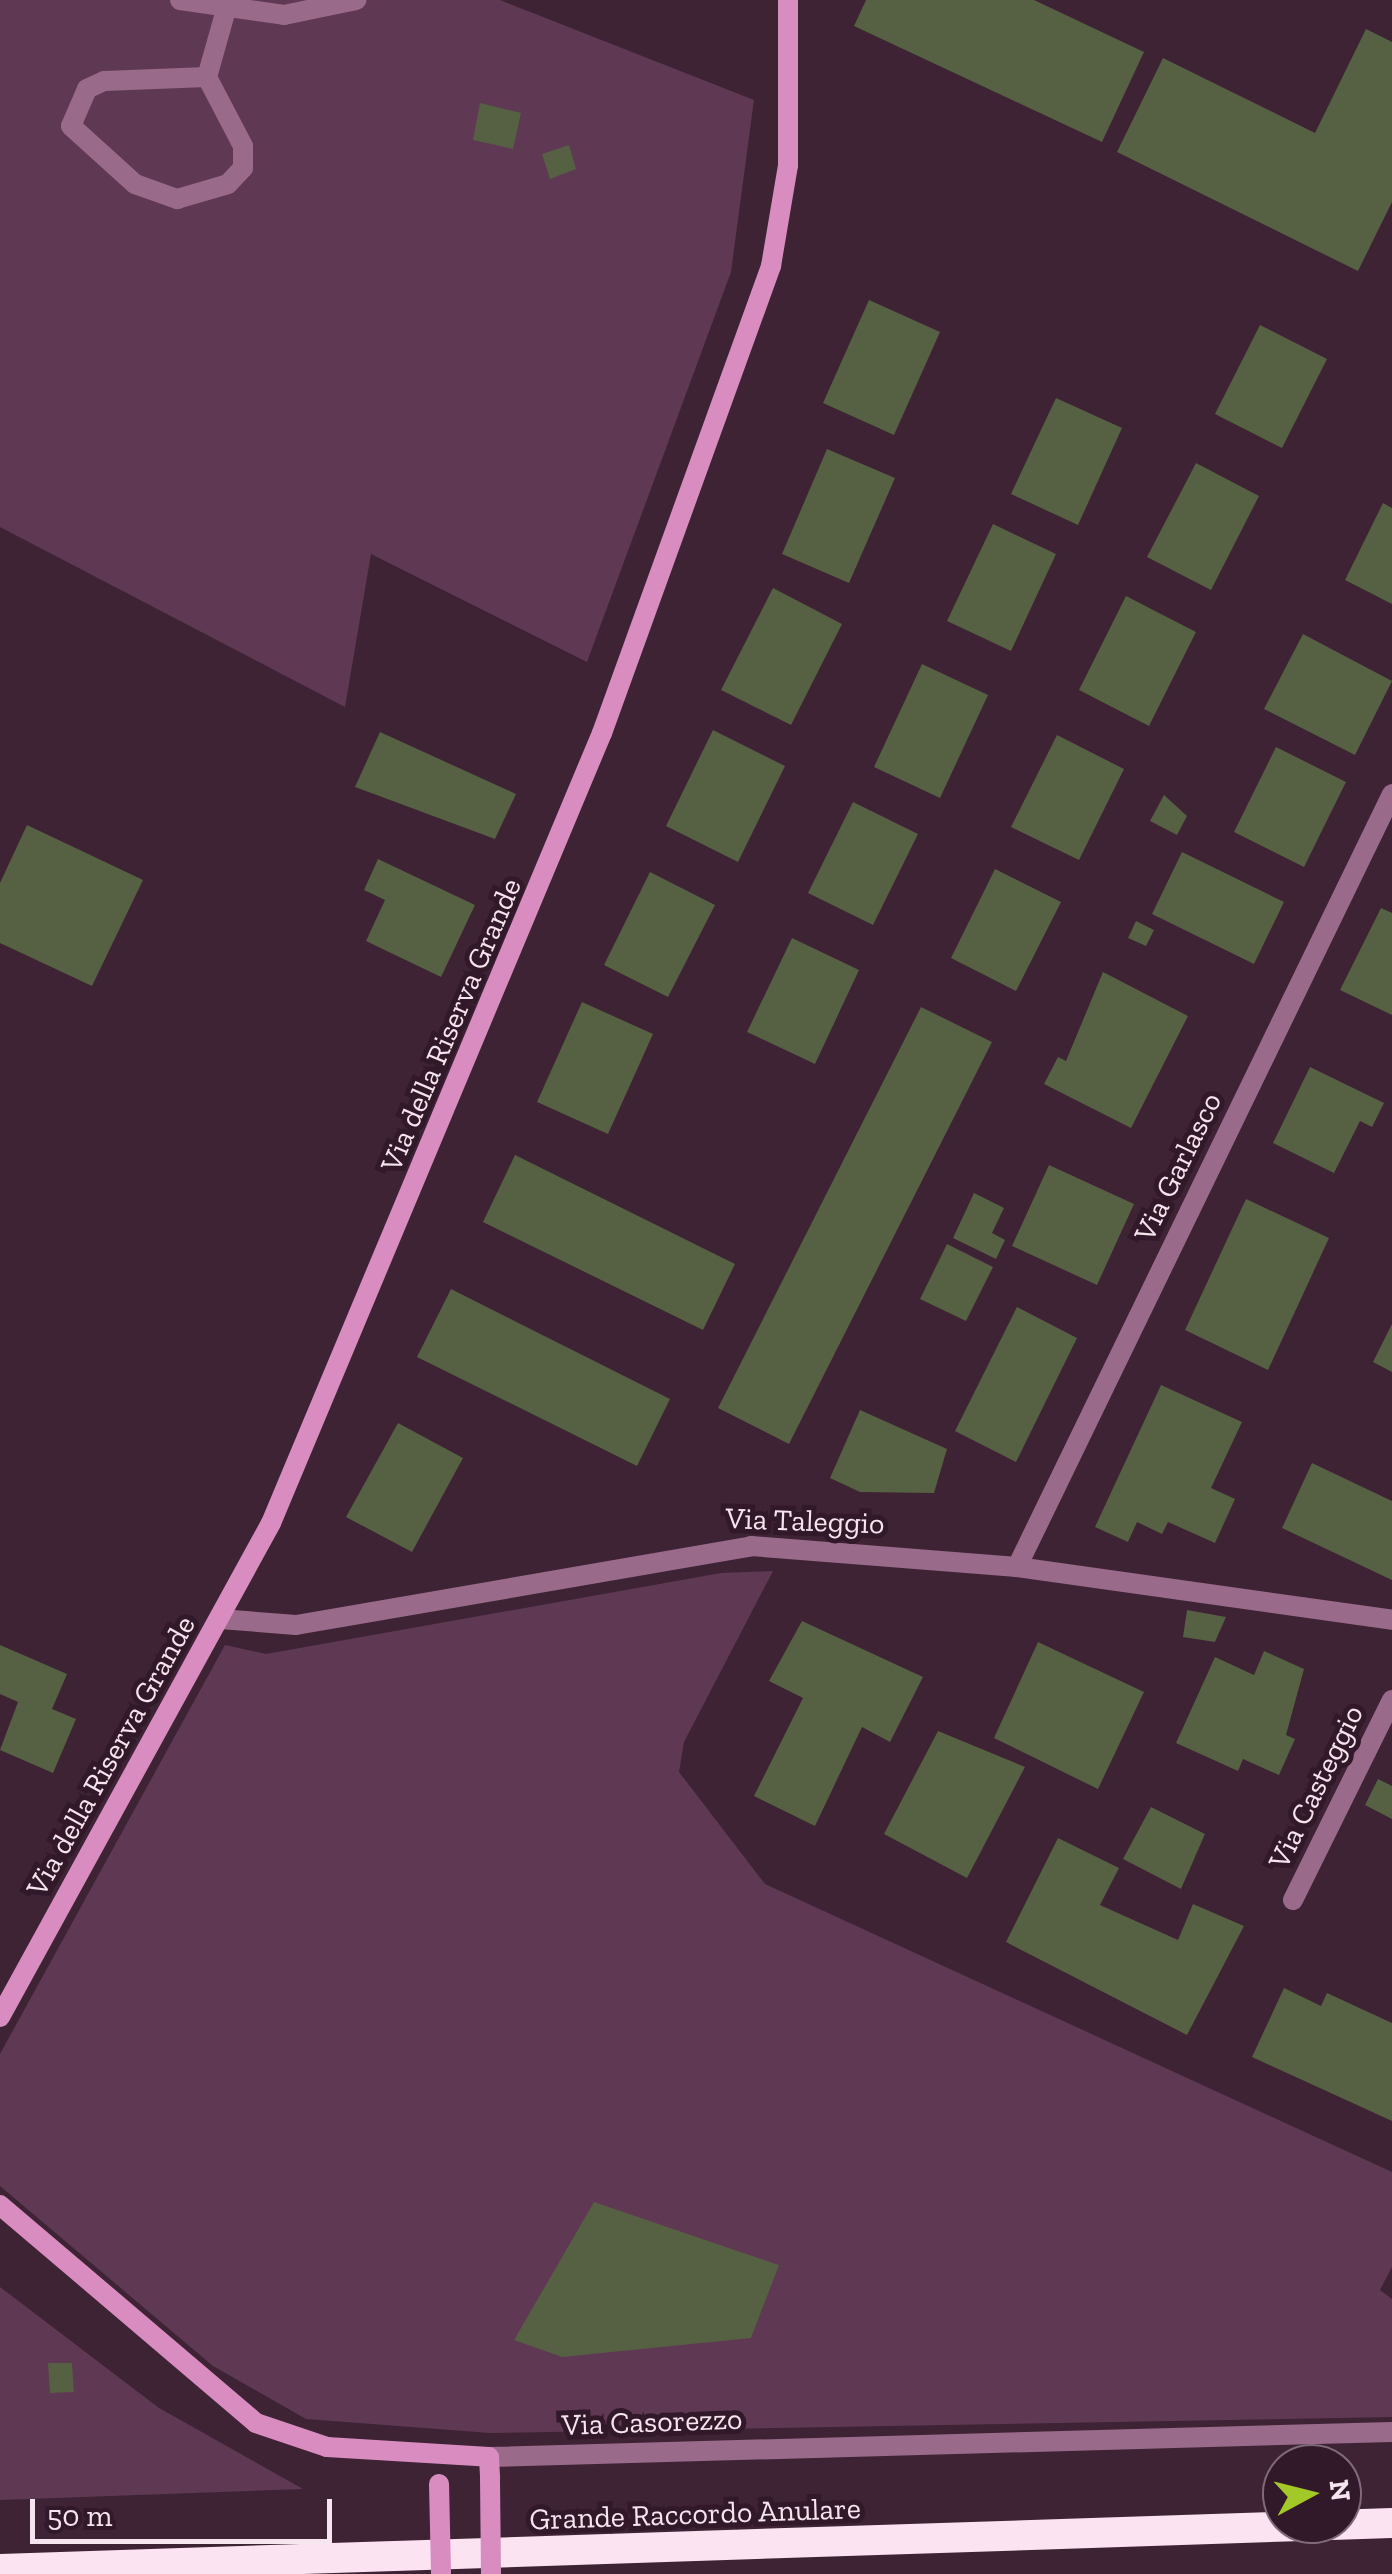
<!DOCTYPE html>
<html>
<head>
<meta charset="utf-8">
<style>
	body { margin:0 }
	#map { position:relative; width:1392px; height:2574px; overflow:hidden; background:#3d2334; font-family:"Zilla Slab",serif }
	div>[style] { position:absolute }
	.green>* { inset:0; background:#5f3853 }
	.building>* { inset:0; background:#566042 }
	.street>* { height:20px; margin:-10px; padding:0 10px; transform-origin:10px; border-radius:10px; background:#9a6a8a }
	.secondary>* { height:20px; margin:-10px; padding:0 10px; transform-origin:10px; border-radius:10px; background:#d98cc0 }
	.highway>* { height:30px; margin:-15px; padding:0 15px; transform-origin:15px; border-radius:15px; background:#fbe3f2 }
	.secondary-bridge>* { height:20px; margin:-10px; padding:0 10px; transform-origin:10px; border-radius:10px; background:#d98cc0 }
	span { translate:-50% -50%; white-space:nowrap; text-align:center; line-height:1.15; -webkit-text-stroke:10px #32192a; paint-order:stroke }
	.street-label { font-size:30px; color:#f6e4ef }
	.north { position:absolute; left:1262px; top:2444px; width:100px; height:100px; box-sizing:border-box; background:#32192a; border:2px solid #806a79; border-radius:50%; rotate:83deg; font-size:28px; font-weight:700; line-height:40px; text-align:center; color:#f6e4ef }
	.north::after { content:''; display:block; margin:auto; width:35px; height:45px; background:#a2c928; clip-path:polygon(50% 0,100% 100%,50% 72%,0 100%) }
	.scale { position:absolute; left:30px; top:2499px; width:302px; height:45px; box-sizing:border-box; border:5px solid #f6e4ef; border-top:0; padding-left:12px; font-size:30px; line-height:35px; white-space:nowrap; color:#f6e4ef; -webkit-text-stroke:8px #32192a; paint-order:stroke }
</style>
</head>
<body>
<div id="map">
	<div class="green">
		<i style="clip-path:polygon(0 0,500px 0,754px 100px,731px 272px,587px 662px,371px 554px,345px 707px,0 527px)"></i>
		<i style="clip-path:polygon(773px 1571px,684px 1742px,679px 1772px,765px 1884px,1392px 2172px,1392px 2267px,1380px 2290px,1392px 2299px,1392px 2417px,490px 2433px,306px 2419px,213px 2366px,0 2186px,0 2054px,225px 1645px,266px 1654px,721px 1573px)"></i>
		<i style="clip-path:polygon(0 2287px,159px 2408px,303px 2489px,0 2500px)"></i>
	</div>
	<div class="building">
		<i style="clip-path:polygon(866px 0,1034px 0,1144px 52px,1102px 142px,854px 26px)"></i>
		<i style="clip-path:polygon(1366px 29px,1392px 42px,1392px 202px,1358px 271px,1117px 152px,1163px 58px,1315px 133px)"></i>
		<i style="clip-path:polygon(480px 103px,521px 113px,513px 149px,473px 140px)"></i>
		<i style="clip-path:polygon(569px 145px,576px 169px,550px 179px,542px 154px)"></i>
		<i style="clip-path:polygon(869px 300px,940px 332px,894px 435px,823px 403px)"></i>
		<i style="clip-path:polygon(1260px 325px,1327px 359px,1282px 448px,1215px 414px)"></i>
		<i style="clip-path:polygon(1056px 398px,1122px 428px,1078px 525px,1011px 494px)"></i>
		<i style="clip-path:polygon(827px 449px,895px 478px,849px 583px,782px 554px)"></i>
		<i style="clip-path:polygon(1196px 463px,1259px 496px,1211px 590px,1147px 557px)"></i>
		<i style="clip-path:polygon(1383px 503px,1392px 508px,1392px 604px,1345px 580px)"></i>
		<i style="clip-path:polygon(993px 524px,1056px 554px,1011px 651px,947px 621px)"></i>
		<i style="clip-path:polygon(773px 588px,842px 624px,791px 725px,721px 690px)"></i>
		<i style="clip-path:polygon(1126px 596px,1196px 632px,1149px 726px,1079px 690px)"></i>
		<i style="clip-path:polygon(1303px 634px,1392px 681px,1355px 755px,1264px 709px)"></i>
		<i style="clip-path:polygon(922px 664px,988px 695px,940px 798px,874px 767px)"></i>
		<i style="clip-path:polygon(713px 730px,785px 766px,738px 862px,666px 826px)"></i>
		<i style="clip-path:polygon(380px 732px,516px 794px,495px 839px,355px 787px)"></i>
		<i style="clip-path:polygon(1057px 735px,1124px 769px,1079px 860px,1011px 827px)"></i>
		<i style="clip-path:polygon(1276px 747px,1346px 782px,1304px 867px,1234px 832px)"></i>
		<i style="clip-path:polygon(1164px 795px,1187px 816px,1177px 835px,1150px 821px)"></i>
		<i style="clip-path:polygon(853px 802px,918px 834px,873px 925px,808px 893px)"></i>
		<i style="clip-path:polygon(27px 825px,143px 880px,92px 986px,0 943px,0 883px)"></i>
		<i style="clip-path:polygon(1182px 852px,1284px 902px,1254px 964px,1152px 914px)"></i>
		<i style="clip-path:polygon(378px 859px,475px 905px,441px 977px,366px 941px,385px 900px,364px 890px)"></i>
		<i style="clip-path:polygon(995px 869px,1061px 902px,1016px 991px,951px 958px)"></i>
		<i style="clip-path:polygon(650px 872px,715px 905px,668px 997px,604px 965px)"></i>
		<i style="clip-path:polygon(1381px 908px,1392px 913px,1392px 1015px,1340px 990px)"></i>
		<i style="clip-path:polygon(1136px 921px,1154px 930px,1146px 946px,1128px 938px)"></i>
		<i style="clip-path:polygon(792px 938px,859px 970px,815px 1064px,747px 1032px)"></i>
		<i style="clip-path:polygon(1103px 972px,1188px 1016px,1131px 1128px,1044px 1084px,1058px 1057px,1066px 1061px)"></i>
		<i style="clip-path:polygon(582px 1002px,653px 1034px,608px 1134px,537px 1102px)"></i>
		<i style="clip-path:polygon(921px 1007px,992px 1042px,789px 1444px,718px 1408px)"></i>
		<i style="clip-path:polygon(1310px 1067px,1384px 1103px,1372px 1127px,1360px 1121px,1334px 1173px,1273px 1143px)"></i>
		<i style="clip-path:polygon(515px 1155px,735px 1264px,703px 1330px,483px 1222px)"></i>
		<i style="clip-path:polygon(1049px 1165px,1134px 1204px,1097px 1285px,1012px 1246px)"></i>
		<i style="clip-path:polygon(974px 1193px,1004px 1208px,992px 1233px,1005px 1240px,996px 1259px,953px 1238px)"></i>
		<i style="clip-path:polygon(1246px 1199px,1329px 1238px,1268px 1370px,1185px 1330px)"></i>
		<i style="clip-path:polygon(947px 1244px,993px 1267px,966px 1321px,920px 1299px)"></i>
		<i style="clip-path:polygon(451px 1289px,670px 1399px,637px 1466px,417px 1357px)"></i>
		<i style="clip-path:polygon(1017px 1307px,1077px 1338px,1016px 1462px,955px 1431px)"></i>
		<i style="clip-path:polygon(1392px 1324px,1392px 1372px,1373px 1362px)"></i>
		<i style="clip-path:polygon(1161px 1385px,1242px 1422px,1211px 1488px,1235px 1499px,1215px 1543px,1168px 1522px,1162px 1534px,1137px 1522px,1128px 1542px,1095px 1527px)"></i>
		<i style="clip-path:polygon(860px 1410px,947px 1449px,934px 1493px,860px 1492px,830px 1478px)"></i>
		<i style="clip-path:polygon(398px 1423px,463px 1458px,412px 1552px,346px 1517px)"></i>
		<i style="clip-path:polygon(1312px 1463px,1392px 1501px,1392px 1580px,1282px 1528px)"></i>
		<i style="clip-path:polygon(1187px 1610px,1226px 1617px,1215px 1642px,1183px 1637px)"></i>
		<i style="clip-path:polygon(802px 1621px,923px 1677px,890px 1742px,862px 1727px,815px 1826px,754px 1796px,803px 1698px,769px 1681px)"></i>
		<i style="clip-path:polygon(1038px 1642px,1144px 1692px,1098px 1789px,994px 1738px)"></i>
		<i style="clip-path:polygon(0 1645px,67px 1674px,52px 1709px,76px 1719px,53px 1773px,0 1750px,18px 1702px,0 1694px)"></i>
		<i style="clip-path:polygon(1264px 1651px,1304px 1669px,1286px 1735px,1295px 1739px,1279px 1775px,1243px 1759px,1238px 1771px,1176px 1743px,1215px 1657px,1254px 1675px)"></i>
		<i style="clip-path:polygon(938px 1731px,1025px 1767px,967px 1878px,884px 1834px)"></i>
		<i style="clip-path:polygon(1378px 1779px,1392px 1786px,1392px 1819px,1365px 1805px)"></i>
		<i style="clip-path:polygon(1151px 1807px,1205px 1834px,1181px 1889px,1123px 1859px)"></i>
		<i style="clip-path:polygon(1058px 1838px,1119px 1868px,1100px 1905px,1178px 1940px,1193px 1904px,1244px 1926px,1187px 2035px,1006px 1942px)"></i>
		<i style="clip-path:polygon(1284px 1988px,1321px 2006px,1327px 1993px,1392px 2023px,1392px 2121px,1252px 2057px)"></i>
		<i style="clip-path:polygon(594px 2202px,779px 2265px,751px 2338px,562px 2357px,514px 2340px)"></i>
		<i style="clip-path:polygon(48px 2363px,72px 2363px,74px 2392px,50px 2393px)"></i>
	</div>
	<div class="street">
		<i style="left:180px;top:0;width:105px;rotate:8.2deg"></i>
		<i style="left:284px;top:15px;width:74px;rotate:-11.8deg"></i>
		<i style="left:207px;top:77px;width:103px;rotate:177.8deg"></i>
		<i style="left:104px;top:81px;width:19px;rotate:155deg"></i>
		<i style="left:87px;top:89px;width:40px;rotate:113.4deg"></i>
		<i style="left:71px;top:126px;width:86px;rotate:42.2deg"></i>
		<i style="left:135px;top:184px;width:45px;rotate:19.7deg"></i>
		<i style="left:177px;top:199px;width:53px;rotate:-16.4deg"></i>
		<i style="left:228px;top:184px;width:22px;rotate:-47deg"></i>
		<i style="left:243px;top:168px;width:22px;rotate:-90deg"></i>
		<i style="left:243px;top:146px;width:78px;rotate:-117.6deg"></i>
		<i style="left:207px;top:77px;width:70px;rotate:-74.2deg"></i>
		<i style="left:1017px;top:1567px;width:859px;rotate:-64.12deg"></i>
		<i style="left:220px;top:1619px;width:76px;rotate:4.5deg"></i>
		<i style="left:296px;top:1625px;width:462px;rotate:-9.8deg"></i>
		<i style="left:751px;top:1546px;width:267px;rotate:4.5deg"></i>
		<i style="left:1017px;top:1567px;width:379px;rotate:8deg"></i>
		<i style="left:1293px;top:1900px;width:223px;rotate:-63.7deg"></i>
		<i style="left:489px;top:2457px;width:903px;rotate:-1.59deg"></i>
	</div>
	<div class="secondary">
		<i style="left:0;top:2017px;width:563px;rotate:-61.25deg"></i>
		<i style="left:271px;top:1523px;width:857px;rotate:-67.27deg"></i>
		<i style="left:602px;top:733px;width:497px;rotate:-70.1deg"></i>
		<i style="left:771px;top:266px;width:102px;rotate:-80.4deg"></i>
		<i style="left:788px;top:165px;width:165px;rotate:-90deg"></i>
		<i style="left:0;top:2205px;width:336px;rotate:40.4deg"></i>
		<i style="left:256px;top:2423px;width:75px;rotate:18.7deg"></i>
		<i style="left:327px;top:2447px;width:162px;rotate:3.5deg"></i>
		<i style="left:489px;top:2457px;width:22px;rotate:87deg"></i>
	</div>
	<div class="highway">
		<i style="left:0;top:2569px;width:1393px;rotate:-1.89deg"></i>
	</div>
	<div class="secondary-bridge">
		<i style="left:490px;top:2479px;width:95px;rotate:89.4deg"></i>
		<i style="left:439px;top:2484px;width:90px;rotate:88.7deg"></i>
	</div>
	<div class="street-label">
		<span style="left:451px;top:1025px;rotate:-67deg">Via della Riserva Grande</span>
		<span style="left:1178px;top:1167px;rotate:-64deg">Via Garlasco</span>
		<span style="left:805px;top:1521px;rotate:2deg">Via Taleggio</span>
		<span style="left:111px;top:1756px;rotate:-61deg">Via della Riserva Grande</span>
		<span style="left:1316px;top:1787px;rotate:-64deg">Via Casteggio</span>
		<span style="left:652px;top:2422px;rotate:-2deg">Via Casorezzo</span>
		<span style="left:695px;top:2514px;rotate:-2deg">Grande Raccordo Anulare</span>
	</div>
	<div class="north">N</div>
	<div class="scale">50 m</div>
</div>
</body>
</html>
